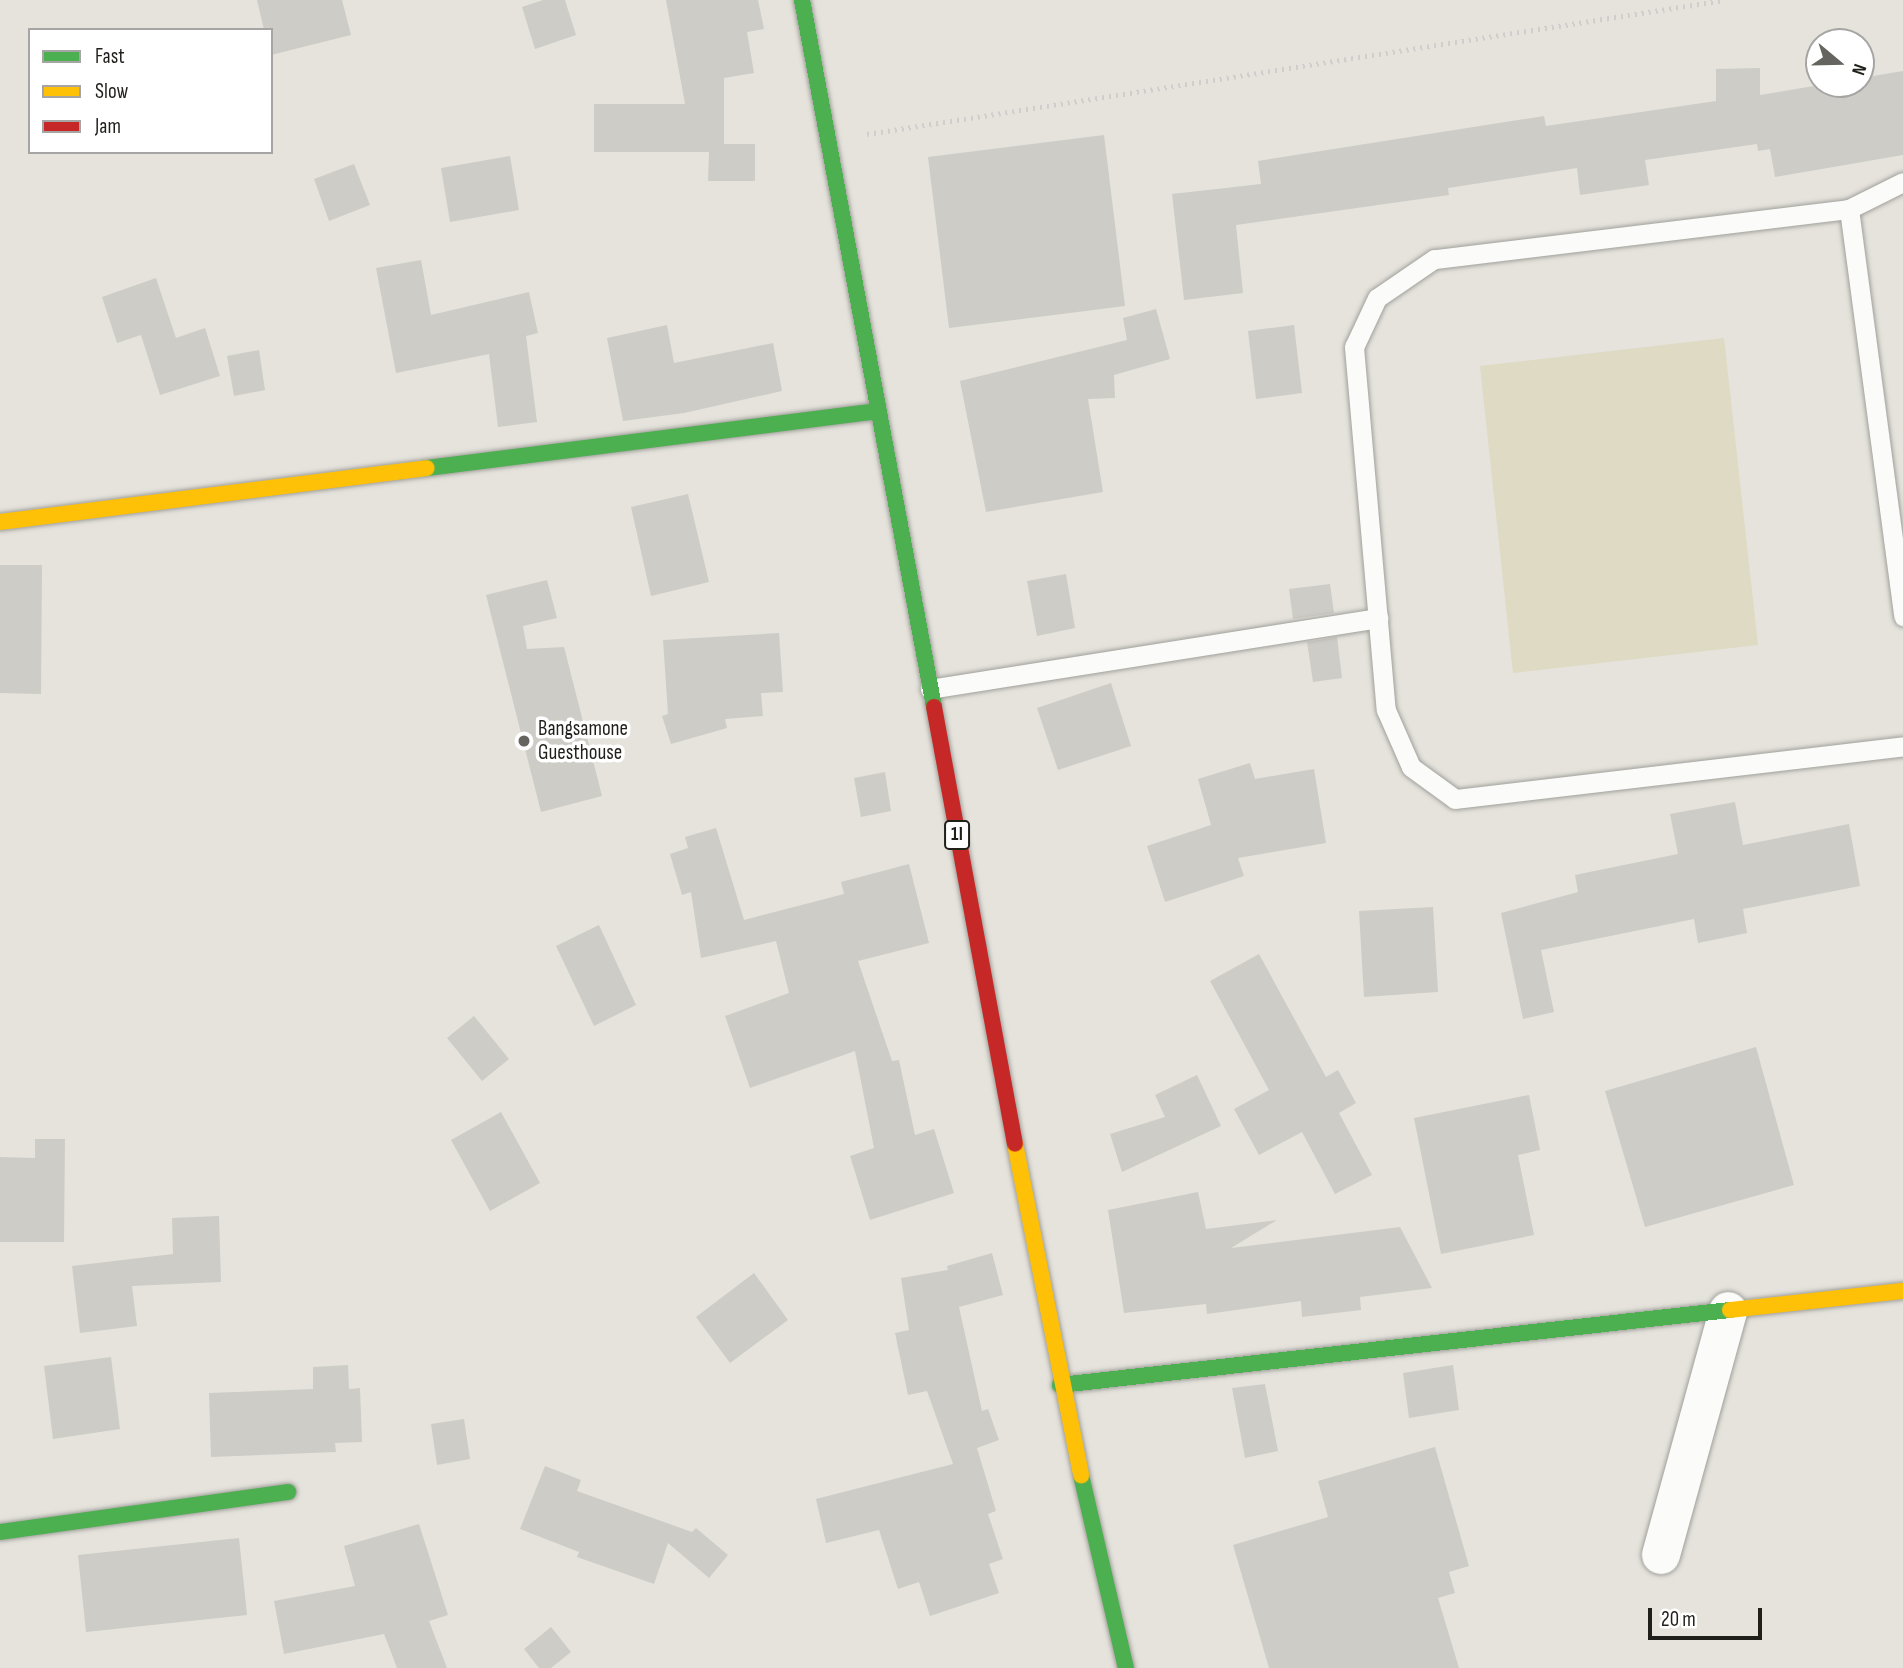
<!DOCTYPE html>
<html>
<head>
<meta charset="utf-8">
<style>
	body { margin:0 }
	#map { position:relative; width:1903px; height:1668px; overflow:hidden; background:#e5e3dc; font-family:"Sofia Sans Condensed",sans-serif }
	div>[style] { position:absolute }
	.green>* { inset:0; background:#dedac3 }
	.building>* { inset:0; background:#cdccc6 }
	.path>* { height:4.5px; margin-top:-2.25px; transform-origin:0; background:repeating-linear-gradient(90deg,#cfcecc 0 2px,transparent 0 7px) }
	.roads { filter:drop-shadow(0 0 2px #a1a09b) drop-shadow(0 0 2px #a1a09b) }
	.lane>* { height:19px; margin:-9.5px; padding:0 9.5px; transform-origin:9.5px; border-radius:9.5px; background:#fbfbfa }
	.street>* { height:38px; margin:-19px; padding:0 19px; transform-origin:19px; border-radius:19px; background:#fbfbfa }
	.fast>* { height:16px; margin:-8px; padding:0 8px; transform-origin:8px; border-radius:8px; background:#4caf50 }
	.slow>* { height:16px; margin:-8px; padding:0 8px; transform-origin:8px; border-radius:8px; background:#ffc107 }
	.jam>* { height:16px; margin:-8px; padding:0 8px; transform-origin:8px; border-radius:8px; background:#c62828 }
	.dots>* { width:19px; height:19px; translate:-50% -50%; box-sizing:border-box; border:4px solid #fff; border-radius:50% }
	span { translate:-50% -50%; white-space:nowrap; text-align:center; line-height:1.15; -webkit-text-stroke:7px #fff; paint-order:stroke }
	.shield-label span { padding:2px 5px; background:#fff; border:2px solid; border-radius:5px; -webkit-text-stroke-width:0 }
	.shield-label { font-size:19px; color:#201f1a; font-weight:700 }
	.poi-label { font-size:21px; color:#201f1a }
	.left { translate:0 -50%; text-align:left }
	.legend { position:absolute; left:28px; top:28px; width:245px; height:126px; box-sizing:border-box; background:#fff; border:2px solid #a6a5a3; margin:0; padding:9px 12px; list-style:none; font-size:21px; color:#201f1a }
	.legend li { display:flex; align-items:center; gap:14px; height:35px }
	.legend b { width:35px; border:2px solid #a6a5a3 }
	.north { position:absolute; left:1805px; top:28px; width:70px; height:70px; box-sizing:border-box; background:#fff; border:2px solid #a6a5a3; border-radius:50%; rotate:109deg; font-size:19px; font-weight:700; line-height:28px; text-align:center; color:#201f1a }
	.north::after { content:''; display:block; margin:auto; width:24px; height:32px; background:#65645e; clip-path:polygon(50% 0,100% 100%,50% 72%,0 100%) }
	.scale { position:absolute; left:1648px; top:1608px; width:114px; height:32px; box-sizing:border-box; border:4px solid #201f1a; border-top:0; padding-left:9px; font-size:21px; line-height:24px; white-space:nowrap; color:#201f1a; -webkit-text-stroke:5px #fff; paint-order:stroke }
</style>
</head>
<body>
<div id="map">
	<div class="green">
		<i style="clip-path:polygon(1724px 338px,1758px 645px,1513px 673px,1480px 366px)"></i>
	</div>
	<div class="building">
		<i style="clip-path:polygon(257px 0,342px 0,351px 35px,271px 55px,271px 30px,264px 30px)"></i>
		<i style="clip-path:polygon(543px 0,565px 0,576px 35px,535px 49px,522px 7px)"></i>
		<i style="clip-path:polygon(666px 0,758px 0,764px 29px,747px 32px,754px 73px,724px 78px,724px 144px,755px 144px,755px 181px,708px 181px,709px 152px,594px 152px,594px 104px,685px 104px)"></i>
		<i style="clip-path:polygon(1760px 68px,1760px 95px,1826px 84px,1861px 84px,1861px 78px,1903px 71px,1903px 155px,1775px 177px,1770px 149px,1758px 151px,1757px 144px,1645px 160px,1649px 185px,1580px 195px,1577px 168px,1448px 188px,1449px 195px,1236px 225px,1243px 293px,1184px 300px,1172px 194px,1261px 184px,1258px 161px,1544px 116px,1546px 126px,1716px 101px,1716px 69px)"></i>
		<i style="clip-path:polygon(1104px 135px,1125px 306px,949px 328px,928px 157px)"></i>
		<i style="clip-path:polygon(510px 156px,519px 210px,450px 222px,441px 168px)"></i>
		<i style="clip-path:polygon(354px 164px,370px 205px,329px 221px,314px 179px)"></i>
		<i style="clip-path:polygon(421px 260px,431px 315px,529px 292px,538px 333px,526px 336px,537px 422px,498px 427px,489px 354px,396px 373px,376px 268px)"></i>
		<i style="clip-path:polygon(156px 278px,176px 338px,205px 328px,220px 376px,160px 395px,141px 335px,117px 343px,102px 297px)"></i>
		<i style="clip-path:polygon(1156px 309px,1170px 359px,1114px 375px,1115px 398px,1088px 399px,1103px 492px,986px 512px,960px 381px,1127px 340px,1123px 318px)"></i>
		<i style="clip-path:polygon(667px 325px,674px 363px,773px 343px,782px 391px,684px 413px,623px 421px,607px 338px)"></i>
		<i style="clip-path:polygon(1294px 325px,1302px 393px,1256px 399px,1248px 331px)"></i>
		<i style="clip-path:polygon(259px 350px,265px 390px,234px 396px,227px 356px)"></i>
		<i style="clip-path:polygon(688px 494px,709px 582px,651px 596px,631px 507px)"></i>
		<i style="clip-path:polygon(0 565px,42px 565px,41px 694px,0 693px)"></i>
		<i style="clip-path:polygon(1066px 574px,1075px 628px,1037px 636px,1027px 581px)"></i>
		<i style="clip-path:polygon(547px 580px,557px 618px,523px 626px,527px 649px,564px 647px,602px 796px,541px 812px,486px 595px)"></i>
		<i style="clip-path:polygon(1330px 584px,1334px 613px,1293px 619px,1289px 589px)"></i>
		<i style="clip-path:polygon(779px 633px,783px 692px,761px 693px,763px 716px,725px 719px,727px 728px,671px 744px,662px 716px,668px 714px,663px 640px)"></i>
		<i style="clip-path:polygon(1337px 637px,1342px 678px,1313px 682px,1307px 642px)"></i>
		<i style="clip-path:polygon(1111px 683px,1131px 746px,1058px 770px,1037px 708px)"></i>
		<i style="clip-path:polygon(1250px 763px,1255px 779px,1314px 769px,1326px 843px,1238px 858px,1244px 876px,1165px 902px,1147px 846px,1211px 825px,1198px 779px)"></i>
		<i style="clip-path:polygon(885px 772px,891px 811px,861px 817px,854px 778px)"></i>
		<i style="clip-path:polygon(1735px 802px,1743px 845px,1849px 824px,1860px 886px,1743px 909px,1747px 933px,1698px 943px,1694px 919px,1541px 950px,1554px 1012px,1523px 1019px,1501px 913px,1578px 892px,1575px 875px,1678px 854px,1670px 814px)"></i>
		<i style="clip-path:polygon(716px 828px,744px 920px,844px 894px,841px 882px,909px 864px,929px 943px,858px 961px,892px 1061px,899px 1060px,915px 1135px,934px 1129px,954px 1193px,870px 1220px,850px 1156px,874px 1148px,855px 1051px,750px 1088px,725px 1016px,789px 993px,776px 941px,701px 958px,691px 892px,682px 895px,670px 854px,688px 848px,685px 837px)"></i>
		<i style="clip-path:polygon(1433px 907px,1438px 992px,1364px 997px,1359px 911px)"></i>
		<i style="clip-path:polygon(599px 925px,636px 1005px,594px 1026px,556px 946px)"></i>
		<i style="clip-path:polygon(1259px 954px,1326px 1077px,1338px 1070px,1356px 1103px,1339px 1113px,1372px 1175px,1335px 1194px,1302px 1132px,1259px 1155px,1234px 1109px,1269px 1090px,1210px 981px)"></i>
		<i style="clip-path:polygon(474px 1016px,509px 1059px,482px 1081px,447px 1038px)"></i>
		<i style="clip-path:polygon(1756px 1047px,1794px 1185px,1645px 1227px,1605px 1091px)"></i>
		<i style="clip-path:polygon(1197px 1075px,1221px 1126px,1122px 1172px,1110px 1134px,1165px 1117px,1155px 1095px)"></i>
		<i style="clip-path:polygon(1529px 1095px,1540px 1150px,1518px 1155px,1534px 1235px,1441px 1254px,1414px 1118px)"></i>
		<i style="clip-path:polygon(501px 1112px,540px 1183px,490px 1211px,451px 1140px)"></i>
		<i style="clip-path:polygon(35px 1139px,65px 1139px,64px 1242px,0 1242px,0 1157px,35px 1158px)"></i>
		<i style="clip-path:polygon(1198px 1192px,1206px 1229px,1277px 1220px,1231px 1248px,1400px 1227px,1432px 1288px,1360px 1297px,1361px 1310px,1302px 1317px,1301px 1301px,1207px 1314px,1206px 1304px,1124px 1313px,1108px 1210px)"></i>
		<i style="clip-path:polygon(219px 1216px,221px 1282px,132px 1286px,137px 1326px,80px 1333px,72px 1266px,173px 1254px,172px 1218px)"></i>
		<i style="clip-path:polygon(992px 1253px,1003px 1295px,959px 1307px,982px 1411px,988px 1409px,999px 1440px,977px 1448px,996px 1511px,988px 1514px,1003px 1559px,989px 1564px,999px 1593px,930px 1616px,919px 1582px,898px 1589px,879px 1530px,826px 1543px,816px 1499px,953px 1464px,927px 1391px,908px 1395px,895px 1333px,909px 1330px,901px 1278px,948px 1270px,947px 1266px)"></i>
		<i style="clip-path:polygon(754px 1273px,788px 1320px,730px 1363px,696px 1317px)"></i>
		<i style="clip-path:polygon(111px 1357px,120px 1429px,53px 1439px,44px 1366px)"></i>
		<i style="clip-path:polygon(348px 1365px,349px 1389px,360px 1388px,362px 1442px,335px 1443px,336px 1452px,211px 1457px,209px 1393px,313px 1389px,313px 1367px)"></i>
		<i style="clip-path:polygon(1453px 1365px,1459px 1410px,1409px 1418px,1403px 1373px)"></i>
		<i style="clip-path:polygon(1265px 1384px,1278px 1451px,1245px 1458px,1232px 1388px)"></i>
		<i style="clip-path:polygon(464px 1419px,470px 1459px,437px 1465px,431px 1424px)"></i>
		<i style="clip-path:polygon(1435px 1447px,1469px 1566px,1449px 1572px,1455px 1593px,1438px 1598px,1459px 1668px,1269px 1668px,1233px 1545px,1328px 1517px,1318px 1481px)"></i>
		<i style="clip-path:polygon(545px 1466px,581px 1480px,577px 1491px,692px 1532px,696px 1528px,728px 1555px,709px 1578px,668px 1543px,654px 1584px,577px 1557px,579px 1552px,520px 1529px)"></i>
		<i style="clip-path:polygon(419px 1524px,448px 1615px,429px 1621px,447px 1668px,397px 1668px,384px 1634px,284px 1654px,274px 1601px,355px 1586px,344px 1546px)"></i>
		<i style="clip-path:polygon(239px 1538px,247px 1615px,86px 1632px,78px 1555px)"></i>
		<i style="clip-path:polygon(551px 1627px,571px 1652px,551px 1668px,539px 1668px,524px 1649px)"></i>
	</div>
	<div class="path">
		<i style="left:867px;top:134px;width:868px;rotate:-8.88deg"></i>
	</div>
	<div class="roads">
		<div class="lane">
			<i style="left:1903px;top:182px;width:60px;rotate:153.4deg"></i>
			<i style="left:1849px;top:209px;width:418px;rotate:173.1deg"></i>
			<i style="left:1434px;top:259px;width:69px;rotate:145.6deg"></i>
			<i style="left:1377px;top:298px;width:54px;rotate:115.1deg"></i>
			<i style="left:1354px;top:347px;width:364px;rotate:85deg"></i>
			<i style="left:1386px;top:710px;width:62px;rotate:66.3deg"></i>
			<i style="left:1411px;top:767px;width:54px;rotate:36deg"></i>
			<i style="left:1455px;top:799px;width:451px;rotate:-6.7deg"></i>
			<i style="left:1849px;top:209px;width:411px;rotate:82.4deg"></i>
			<i style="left:930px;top:689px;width:454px;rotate:-9deg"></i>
		</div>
		<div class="street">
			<i style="left:1661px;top:1555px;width:253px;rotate:-74.6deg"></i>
		</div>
		<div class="fast">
			<i style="left:802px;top:0;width:719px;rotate:79.42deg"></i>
			<i style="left:427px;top:468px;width:455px;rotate:-7.2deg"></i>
			<i style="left:1060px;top:1385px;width:674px;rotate:-6.39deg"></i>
			<i style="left:1081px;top:1475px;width:198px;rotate:76.9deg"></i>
			<i style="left:0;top:1532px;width:291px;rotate:-7.9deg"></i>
		</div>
		<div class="slow">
			<i style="left:0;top:522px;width:430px;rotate:-7.2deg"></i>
			<i style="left:1015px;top:1144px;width:338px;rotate:78.7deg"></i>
			<i style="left:1730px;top:1310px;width:174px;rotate:-6.3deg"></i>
		</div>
		<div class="jam">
			<i style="left:934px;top:707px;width:444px;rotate:79.5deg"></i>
		</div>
	</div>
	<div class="dots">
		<i style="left:524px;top:741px;background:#65645e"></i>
	</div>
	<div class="shield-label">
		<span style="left:957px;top:835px">1I</span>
	</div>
	<div class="poi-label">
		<span class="left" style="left:538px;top:741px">Bangsamone<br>Guesthouse</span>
	</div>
	<ul class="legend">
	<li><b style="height:9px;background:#4caf50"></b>Fast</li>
	<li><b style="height:9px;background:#ffc107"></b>Slow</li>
	<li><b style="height:9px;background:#c62828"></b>Jam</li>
	</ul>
	<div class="north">N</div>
	<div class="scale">20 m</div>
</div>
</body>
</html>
